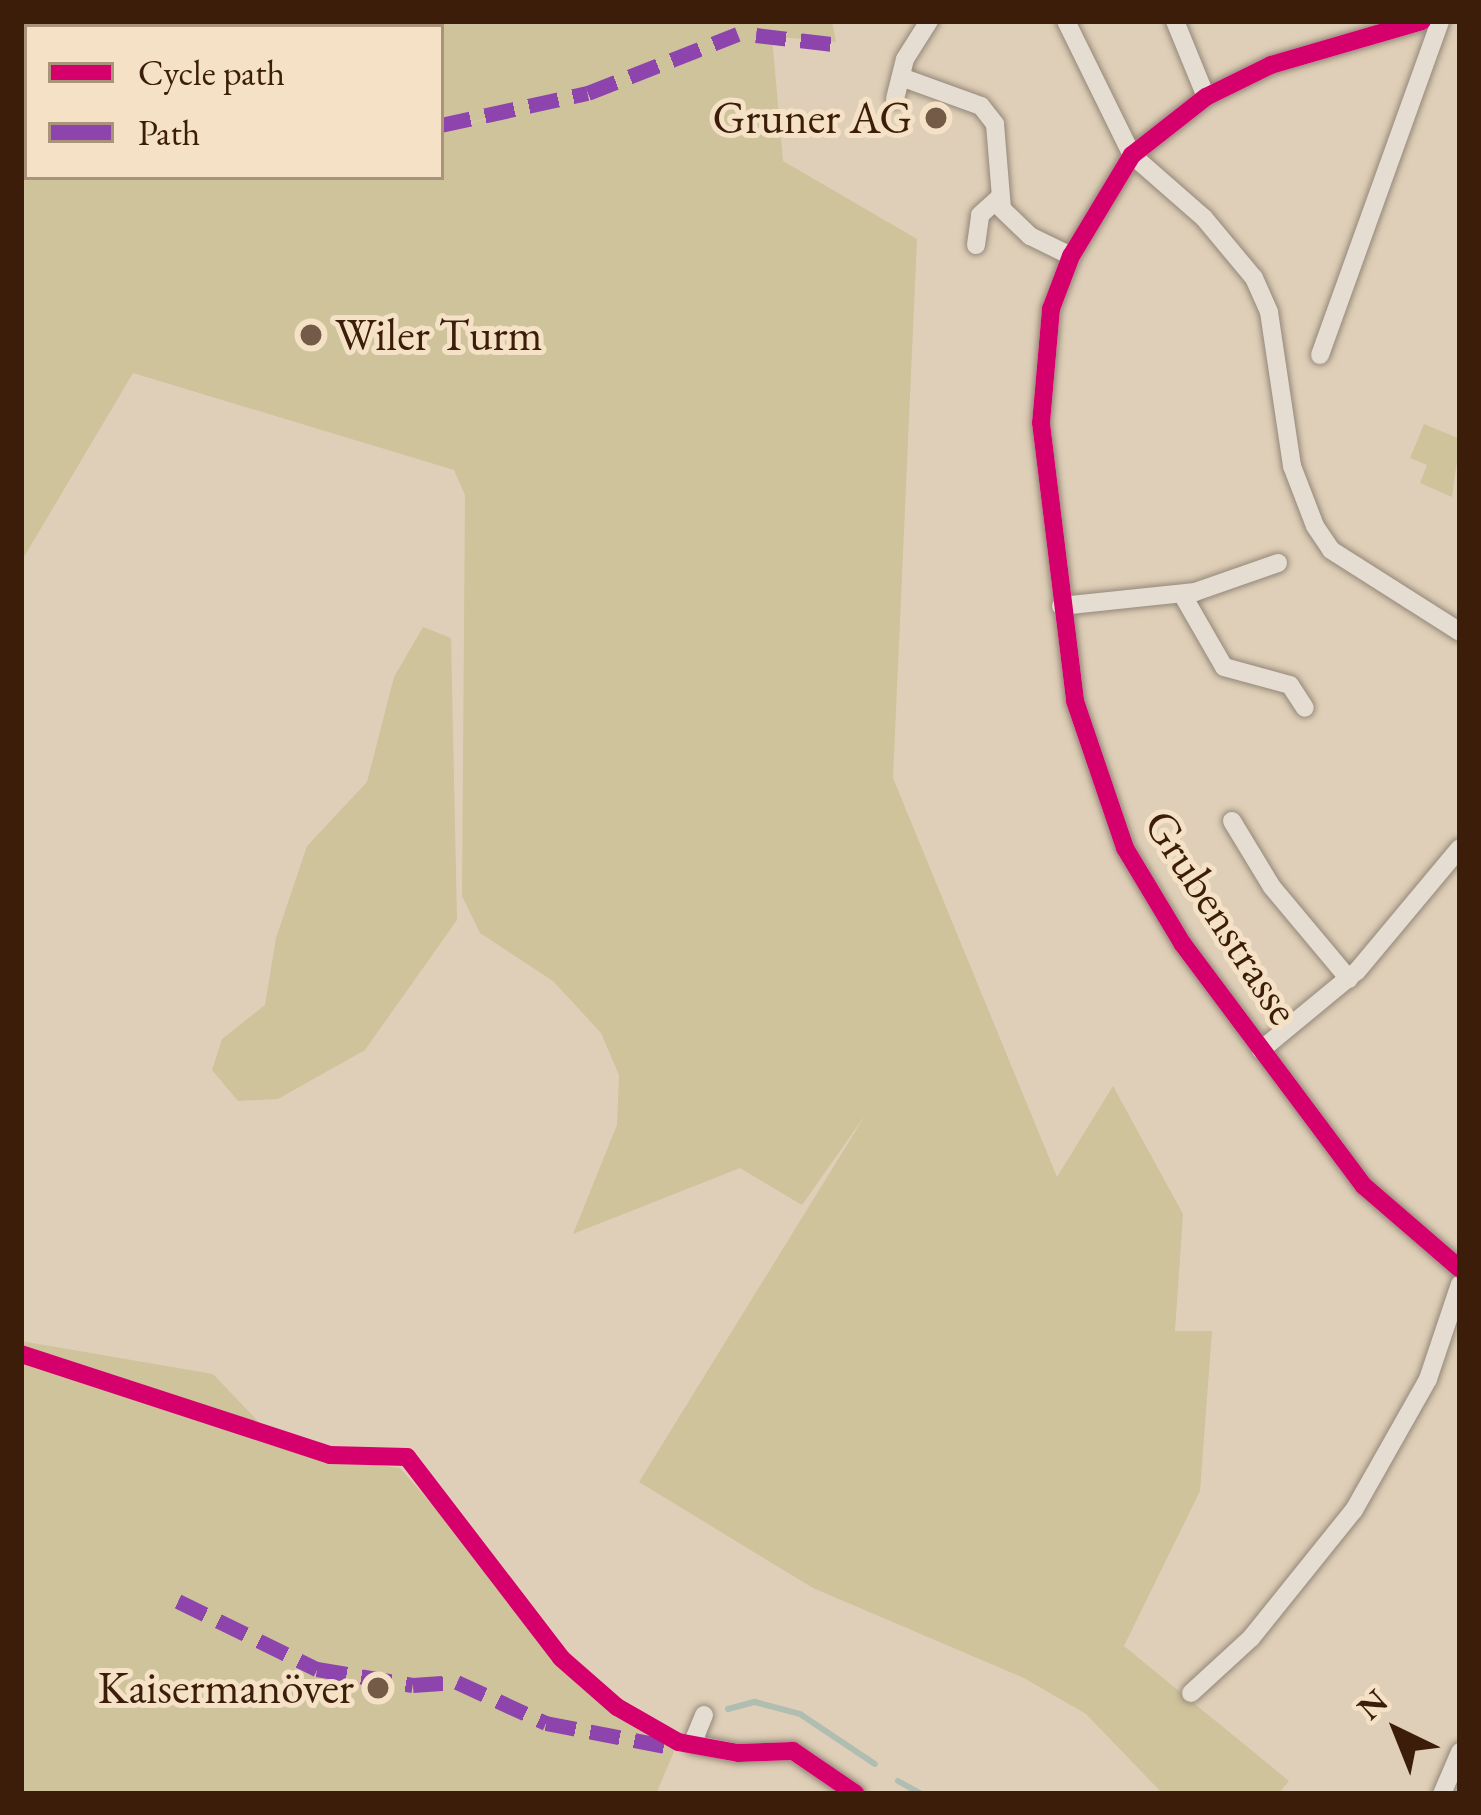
<!DOCTYPE html>
<html>
<head>
<meta charset="utf-8">
<style>
	body { margin:0 }
	#map { position:relative; width:1481px; height:1815px; overflow:hidden; background:#dfcfb8; font-family:"EB Garamond",serif }
	div>[style] { position:absolute }
	.green>* { inset:0; background:#cec39b }
	.stream>* { height:6px; margin:-3px; padding:0 3px; transform-origin:3px; border-radius:3px; background:#afbeb0 }
	.roads { filter:drop-shadow(0 0 3px #948778) drop-shadow(0 0 3px #948778) }
	.street>* { height:18px; margin:-9px; padding:0 9px; transform-origin:9px; border-radius:9px; background:#e5ddd1 }
	.quiet>* { height:15px; margin-top:-7.5px; transform-origin:0; background:repeating-linear-gradient(90deg,#8e44ad 0 30px,transparent 0 45px) }
	.cycleway>* { height:18px; margin:-9px; padding:0 9px; transform-origin:9px; border-radius:9px; background:#d6006c }
	.dots>* { width:33px; height:33px; translate:-50% -50%; box-sizing:border-box; border:6px solid #f5e2c6; border-radius:50% }
	span { translate:-50% -50%; white-space:nowrap; text-align:center; line-height:1.15; -webkit-text-stroke:10px #f5e2c6; paint-order:stroke }
	.poi-label { font-size:45px; color:#3b1d0a }
	.right { translate:-100% -50%; text-align:right }
	.left { translate:0 -50%; text-align:left }
	.street-label { font-size:45px; color:#3b1d0a }
	.frame { position:absolute; inset:0; border:24px solid #3b1d0a; pointer-events:none }
	.legend { position:absolute; left:24px; top:24px; width:420px; height:156px; box-sizing:border-box; background:#f5e2c6; border:3px solid #ab937b; margin:0; padding:15px 21px; list-style:none; font-size:36px; color:#3b1d0a }
	.legend li { display:flex; align-items:center; gap:24px; height:60px }
	.legend b { width:60px; border:3px solid #ab937b }
	.north { position:absolute; left:1337px; top:1671px; width:120px; height:120px; -webkit-text-stroke:9px #f5e2c6; paint-order:stroke; rotate:317deg; font-size:33px; font-weight:700; line-height:48px; text-align:center; color:#3b1d0a }
	.north::after { content:''; display:block; margin:auto; width:42px; height:54px; background:#3b1d0a; clip-path:polygon(50% 0,100% 100%,50% 72%,0 100%) }
</style>
</head>
<body>
<div id="map">
	<div class="green">
		<i style="clip-path:polygon(evenodd,21px 21px,832px 21px,836px 42px,755px 35px,772px 37px,783px 161px,917px 239px,893px 778px,1057px 1177px,1113px 1086px,1183px 1214px,1175px 1331px,1212px 1331px,1200px 1491px,1124px 1646px,1289px 1781px,1278px 1794px,1163px 1794px,1086px 1714px,1024px 1678px,813px 1588px,639px 1482px,866px 1114px,802px 1205px,740px 1168px,573px 1234px,617px 1125px,619px 1075px,601px 1033px,553px 981px,480px 933px,462px 896px,465px 495px,454px 470px,133px 373px,21px 562px,21px 21px,27px 27px,441px 27px,441px 129px,493px 117px,441px 131px,441px 177px,27px 177px,27px 27px)"></i>
		<i style="clip-path:polygon(1424px 424px,1460px 439px,1452px 497px,1420px 483px,1427px 465px,1410px 458px)"></i>
		<i style="clip-path:polygon(423px 627px,451px 638px,457px 920px,365px 1050px,278px 1099px,238px 1101px,212px 1070px,222px 1039px,265px 1005px,276px 938px,307px 846px,367px 782px,394px 677px)"></i>
		<i style="clip-path:polygon(21px 1341px,213px 1374px,275px 1439px,341px 1460px,400px 1468px,618px 1715px,678px 1742px,656px 1794px,21px 1794px)"></i>
	</div>
	<div class="stream">
		<i style="left:728px;top:1709px;width:28px;rotate:-15deg"></i>
		<i style="left:755px;top:1702px;width:47px;rotate:14.9deg"></i>
		<i style="left:800px;top:1714px;width:90px;rotate:33.7deg"></i>
		<i style="left:898px;top:1781px;width:26px;rotate:29deg"></i>
	</div>
	<div class="roads">
		<div class="street">
			<i style="left:1066px;top:21px;width:149px;rotate:63.8deg"></i>
			<i style="left:1132px;top:155px;width:96px;rotate:41.2deg"></i>
			<i style="left:1204px;top:218px;width:78px;rotate:50.2deg"></i>
			<i style="left:1254px;top:278px;width:37px;rotate:66deg"></i>
			<i style="left:1269px;top:312px;width:156px;rotate:81.5deg"></i>
			<i style="left:1292px;top:466px;width:64px;rotate:69deg"></i>
			<i style="left:1315px;top:526px;width:29px;rotate:56deg"></i>
			<i style="left:1331px;top:550px;width:153px;rotate:32.4deg"></i>
			<i style="left:1175px;top:21px;width:82px;rotate:67.8deg"></i>
			<i style="left:1422px;top:21px;width:157px;rotate:163.8deg"></i>
			<i style="left:1271px;top:65px;width:72px;rotate:153.8deg"></i>
			<i style="left:1206px;top:97px;width:94px;rotate:141.9deg"></i>
			<i style="left:1132px;top:155px;width:118px;rotate:121.1deg"></i>
			<i style="left:1071px;top:256px;width:57px;rotate:110.7deg"></i>
			<i style="left:1051px;top:309px;width:114px;rotate:95deg"></i>
			<i style="left:1041px;top:423px;width:280px;rotate:83deg"></i>
			<i style="left:1075px;top:701px;width:155px;rotate:71.2deg"></i>
			<i style="left:1125px;top:848px;width:111px;rotate:59deg"></i>
			<i style="left:1182px;top:943px;width:304px;rotate:53.2deg"></i>
			<i style="left:1364px;top:1186px;width:127px;rotate:40.8deg"></i>
			<i style="left:901px;top:77px;width:85px;rotate:19.9deg"></i>
			<i style="left:981px;top:106px;width:23px;rotate:52deg"></i>
			<i style="left:995px;top:124px;width:85px;rotate:85.3deg"></i>
			<i style="left:1002px;top:209px;width:39px;rotate:44deg"></i>
			<i style="left:1030px;top:236px;width:46px;rotate:26deg"></i>
			<i style="left:895px;top:99px;width:41px;rotate:-76deg"></i>
			<i style="left:905px;top:59px;width:45px;rotate:-57.7deg"></i>
			<i style="left:976px;top:245px;width:30px;rotate:-82deg"></i>
			<i style="left:980px;top:215px;width:24px;rotate:-42deg"></i>
			<i style="left:1320px;top:355px;width:355px;rotate:-70.2deg"></i>
			<i style="left:1182px;top:594px;width:84px;rotate:60.1deg"></i>
			<i style="left:1224px;top:667px;width:68px;rotate:15.3deg"></i>
			<i style="left:1290px;top:685px;width:27px;rotate:57deg"></i>
			<i style="left:1061px;top:606px;width:135px;rotate:-6deg"></i>
			<i style="left:1195px;top:592px;width:88px;rotate:-19.3deg"></i>
			<i style="left:1232px;top:821px;width:77px;rotate:58.8deg"></i>
			<i style="left:1272px;top:887px;width:120px;rotate:50.1deg"></i>
			<i style="left:1261px;top:1050px;width:124px;rotate:-39.5deg"></i>
			<i style="left:1357px;top:971px;width:160px;rotate:-50.1deg"></i>
			<i style="left:1191px;top:1693px;width:81px;rotate:-42.5deg"></i>
			<i style="left:1251px;top:1638px;width:164px;rotate:-51.2deg"></i>
			<i style="left:1354px;top:1510px;width:150px;rotate:-60.5deg"></i>
			<i style="left:1428px;top:1379px;width:100px;rotate:-71.4deg"></i>
			<i style="left:704px;top:1715px;width:31px;rotate:112deg"></i>
			<i style="left:692px;top:1744px;width:47px;rotate:11.1deg"></i>
			<i style="left:738px;top:1753px;width:55px;rotate:-2.1deg"></i>
			<i style="left:793px;top:1751px;width:76px;rotate:34.3deg"></i>
			<i style="left:1442px;top:1794px;width:46px;rotate:-66.8deg"></i>
		</div>
	</div>
	<div class="quiet">
		<i style="left:756px;top:35px;width:78px;rotate:6.7deg"></i>
		<i style="left:441px;top:125px;width:150px;rotate:-12.3deg"></i>
		<i style="left:588px;top:93px;width:161px;rotate:-21.5deg"></i>
		<i style="left:178px;top:1601px;width:155px;rotate:26.1deg"></i>
		<i style="left:317px;top:1669px;width:97px;rotate:9.5deg"></i>
		<i style="left:413px;top:1685px;width:44px;rotate:-3.9deg"></i>
		<i style="left:457px;top:1682px;width:98px;rotate:24.7deg"></i>
		<i style="left:546px;top:1723px;width:122px;rotate:10.9deg"></i>
	</div>
	<div class="cycleway">
		<i style="left:1422px;top:21px;width:157px;rotate:163.8deg"></i>
		<i style="left:1271px;top:65px;width:72px;rotate:153.8deg"></i>
		<i style="left:1206px;top:97px;width:94px;rotate:141.9deg"></i>
		<i style="left:1132px;top:155px;width:118px;rotate:121.1deg"></i>
		<i style="left:1071px;top:256px;width:57px;rotate:110.7deg"></i>
		<i style="left:1051px;top:309px;width:114px;rotate:95deg"></i>
		<i style="left:1041px;top:423px;width:280px;rotate:83deg"></i>
		<i style="left:1075px;top:701px;width:155px;rotate:71.2deg"></i>
		<i style="left:1125px;top:848px;width:111px;rotate:59deg"></i>
		<i style="left:1182px;top:943px;width:304px;rotate:53.2deg"></i>
		<i style="left:1364px;top:1186px;width:127px;rotate:40.8deg"></i>
		<i style="left:21px;top:1354px;width:325px;rotate:18.1deg"></i>
		<i style="left:330px;top:1455px;width:77px;rotate:1.5deg"></i>
		<i style="left:407px;top:1457px;width:253px;rotate:52.5deg"></i>
		<i style="left:561px;top:1658px;width:74px;rotate:41.2deg"></i>
		<i style="left:617px;top:1707px;width:70px;rotate:29.8deg"></i>
		<i style="left:678px;top:1742px;width:61px;rotate:10.4deg"></i>
		<i style="left:738px;top:1753px;width:55px;rotate:-2.1deg"></i>
		<i style="left:793px;top:1751px;width:76px;rotate:34.3deg"></i>
	</div>
	<div class="dots">
		<i style="left:936px;top:118px;background:#745b47"></i>
		<i style="left:311px;top:335px;background:#745b47"></i>
		<i style="left:378px;top:1688px;background:#745b47"></i>
	</div>
	<div class="poi-label">
		<span class="right" style="left:912px;top:118px">Gruner AG</span>
		<span class="left" style="left:335px;top:335px">Wiler Turm</span>
		<span class="right" style="left:354px;top:1688px">Kaisermanöver</span>
	</div>
	<div class="street-label">
		<span style="left:1222px;top:917px;rotate:57deg">Grubenstrasse</span>
	</div>
	<div class="frame"></div>
	<ul class="legend">
	<li><b style="height:15px;background:#d6006c"></b>Cycle path</li>
	<li><b style="height:15px;background:#8e44ad"></b>Path</li>
	</ul>
	<div class="north">N</div>
</div>
</body>
</html>
